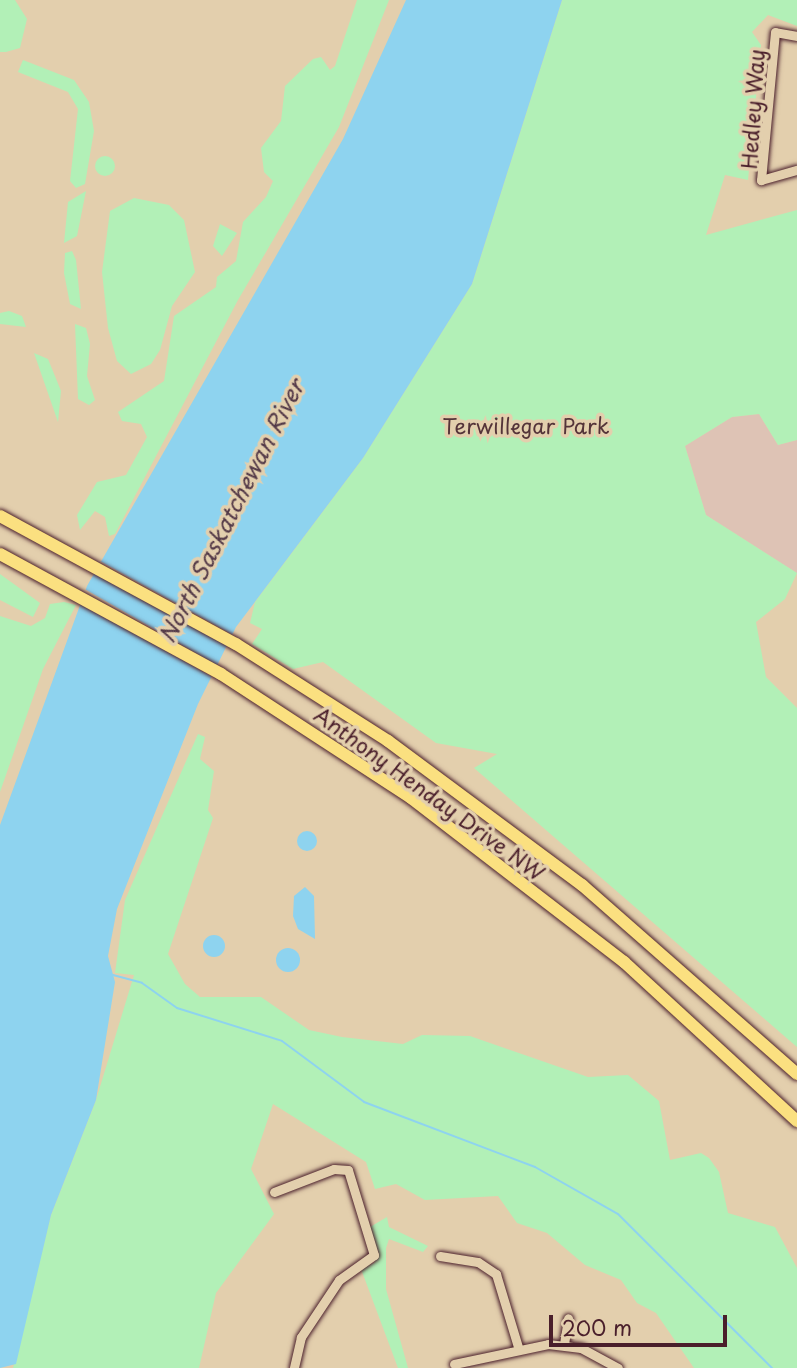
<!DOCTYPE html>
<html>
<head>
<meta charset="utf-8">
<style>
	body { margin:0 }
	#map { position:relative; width:797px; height:1368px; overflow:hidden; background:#e3cfad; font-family:"Playpen Sans",sans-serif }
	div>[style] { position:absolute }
	.built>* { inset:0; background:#dec3b5 }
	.green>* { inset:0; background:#b2f0b7 }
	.round { border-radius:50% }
	.water>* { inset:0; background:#8ed3ef }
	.pier>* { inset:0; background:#e3cfad }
	.stream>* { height:2px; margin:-1px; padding:0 1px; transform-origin:1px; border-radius:1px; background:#8ed3ef }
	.roads { filter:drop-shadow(0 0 2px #4a1f2b) drop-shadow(0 0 2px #4a1f2b) }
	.minor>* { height:9px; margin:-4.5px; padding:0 4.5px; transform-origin:4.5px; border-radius:4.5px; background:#e3cfad }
	.highway>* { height:12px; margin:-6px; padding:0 6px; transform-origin:6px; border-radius:6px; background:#fbe080 }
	span { translate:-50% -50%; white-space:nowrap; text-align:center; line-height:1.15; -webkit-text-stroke:7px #e3cfad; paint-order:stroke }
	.street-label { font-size:21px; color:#4a1f2b }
	.park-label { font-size:21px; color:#543439 }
	.water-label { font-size:23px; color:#543a48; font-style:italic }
	.scale { position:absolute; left:549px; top:1315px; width:178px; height:32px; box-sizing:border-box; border:4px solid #4a1f2b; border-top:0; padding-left:9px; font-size:21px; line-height:24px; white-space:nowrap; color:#4a1f2b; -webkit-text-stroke:5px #e3cfad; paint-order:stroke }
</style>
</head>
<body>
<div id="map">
	<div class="built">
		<i style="clip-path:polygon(759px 414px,778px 445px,797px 440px,797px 573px,706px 515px,685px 446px,732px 417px)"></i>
	</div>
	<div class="green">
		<i style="clip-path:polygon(0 0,15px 0,27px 19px,20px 48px,6px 52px,0 52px)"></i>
		<i style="clip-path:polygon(357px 0,389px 0,339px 127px,238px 300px,115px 534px,109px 536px,105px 517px,95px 511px,80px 530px,77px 515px,97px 482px,126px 475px,147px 437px,141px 424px,122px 421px,118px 412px,164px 381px,174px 316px,216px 287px,217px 277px,236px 261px,243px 222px,266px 197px,273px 181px,264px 172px,261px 148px,281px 121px,285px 86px,313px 59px,321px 57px,330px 70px,335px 66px)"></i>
		<i style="clip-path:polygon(562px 0,797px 0,797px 26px,768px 15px,752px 32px,761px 45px,748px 180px,725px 175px,706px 235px,797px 210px,797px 440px,778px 445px,759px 414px,732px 417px,685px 446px,706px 515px,797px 573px,785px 599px,756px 622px,766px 677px,797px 708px,797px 1047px,474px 768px,497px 754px,436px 743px,323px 662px,293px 669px,252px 644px,262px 629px,250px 623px,255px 602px,363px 458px,472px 284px)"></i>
		<i style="clip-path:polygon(23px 60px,74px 80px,89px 102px,94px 131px,85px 184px,76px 188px,70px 181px,78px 109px,68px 92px,18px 72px)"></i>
		<i class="round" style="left:95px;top:156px;width:20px;height:20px"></i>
		<i style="clip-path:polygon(86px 191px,77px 236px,64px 243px,68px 202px)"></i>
		<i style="clip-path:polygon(134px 198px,169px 205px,184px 220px,195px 272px,172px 306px,160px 350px,151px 364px,131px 374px,117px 361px,108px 328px,102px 272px,110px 211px)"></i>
		<i style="clip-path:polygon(220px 224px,237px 233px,222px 256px,213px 246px)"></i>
		<i style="clip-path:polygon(72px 251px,76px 260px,81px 309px,70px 304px,64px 273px,65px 253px)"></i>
		<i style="clip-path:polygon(9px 311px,22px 316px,26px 327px,0 324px,0 313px)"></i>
		<i style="clip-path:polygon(75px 324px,86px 328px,90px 344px,87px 376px,95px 400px,89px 405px,78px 399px)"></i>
		<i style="clip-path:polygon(34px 353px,48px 359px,61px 391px,58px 422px)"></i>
		<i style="clip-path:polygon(0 574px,40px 603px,33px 617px,0 600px)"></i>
		<i style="clip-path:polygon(64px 602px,76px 605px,43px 669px,0 792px,0 616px,31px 626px,45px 618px,50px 604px)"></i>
		<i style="clip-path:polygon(198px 734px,205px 737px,200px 759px,214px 771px,208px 810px,213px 818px,168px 954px,185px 984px,200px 997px,261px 997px,309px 1030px,342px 1037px,403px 1044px,422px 1035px,470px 1036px,588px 1077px,628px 1075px,659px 1101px,670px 1160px,701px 1153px,709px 1158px,719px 1172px,728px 1213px,775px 1227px,797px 1268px,797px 1368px,694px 1368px,656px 1313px,637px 1303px,621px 1280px,585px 1265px,547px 1233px,517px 1223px,498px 1196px,425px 1200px,396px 1184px,375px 1189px,366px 1162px,273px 1104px,251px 1169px,274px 1214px,216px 1293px,199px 1368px,13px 1368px,51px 1215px,96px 1100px,134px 975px,115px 973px,125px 900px)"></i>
		<i style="clip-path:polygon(387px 1217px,389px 1227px,428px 1246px,423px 1252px,389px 1239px,386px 1248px,386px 1289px,408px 1368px,398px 1368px,361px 1269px,374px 1263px,377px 1254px,370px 1227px)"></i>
	</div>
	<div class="water">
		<i style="clip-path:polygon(406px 0,562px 0,472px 284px,363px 458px,236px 627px,198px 704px,117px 909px,108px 956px,115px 982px,96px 1100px,51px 1215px,16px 1364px,0 1368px,0 825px,87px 586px,343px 139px)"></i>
		<i class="round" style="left:297px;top:831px;width:20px;height:20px"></i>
		<i style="clip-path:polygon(305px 887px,314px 896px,315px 939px,298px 929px,293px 916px,294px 896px)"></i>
		<i class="round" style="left:203px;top:935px;width:22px;height:22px"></i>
		<i class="round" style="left:276px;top:948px;width:24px;height:24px"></i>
	</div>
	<div class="pier">
		<i style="clip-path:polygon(98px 560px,235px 636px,230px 647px,92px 570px)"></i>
		<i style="clip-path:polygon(83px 588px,220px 667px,214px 678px,78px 601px)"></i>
	</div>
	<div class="stream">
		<i style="left:113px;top:975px;width:30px;rotate:15deg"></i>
		<i style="left:142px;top:983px;width:43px;rotate:35.5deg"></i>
		<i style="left:177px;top:1008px;width:110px;rotate:17.4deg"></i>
		<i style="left:282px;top:1041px;width:102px;rotate:36.6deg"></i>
		<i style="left:364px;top:1102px;width:183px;rotate:20.8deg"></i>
		<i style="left:535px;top:1167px;width:95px;rotate:29.5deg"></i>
		<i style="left:618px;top:1214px;width:218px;rotate:45deg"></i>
	</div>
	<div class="roads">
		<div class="minor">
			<i style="left:797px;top:36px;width:22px;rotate:-170deg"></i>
			<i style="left:775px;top:32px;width:149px;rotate:95.4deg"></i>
			<i style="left:761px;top:180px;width:37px;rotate:-16deg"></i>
			<i style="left:274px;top:1192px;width:64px;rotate:-21deg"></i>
			<i style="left:334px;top:1169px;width:14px;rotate:4deg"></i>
			<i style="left:348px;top:1170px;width:89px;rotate:73deg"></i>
			<i style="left:374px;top:1255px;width:43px;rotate:144.5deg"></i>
			<i style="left:339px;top:1280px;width:69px;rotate:123.7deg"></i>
			<i style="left:301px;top:1337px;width:32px;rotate:103deg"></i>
			<i style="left:440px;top:1256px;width:38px;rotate:9deg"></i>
			<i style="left:478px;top:1262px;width:22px;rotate:34deg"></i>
			<i style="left:496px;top:1274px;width:76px;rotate:73.2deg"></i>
			<i style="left:564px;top:1344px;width:26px;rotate:-81deg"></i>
			<i style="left:454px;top:1364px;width:96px;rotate:-12deg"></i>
			<i style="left:548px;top:1344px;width:33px;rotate:7deg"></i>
			<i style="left:581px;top:1348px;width:42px;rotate:28.4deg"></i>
		</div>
		<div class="highway">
			<i style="left:0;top:516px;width:268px;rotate:28.5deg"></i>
			<i style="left:236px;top:644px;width:180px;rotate:32.5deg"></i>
			<i style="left:388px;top:741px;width:242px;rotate:36.6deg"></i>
			<i style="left:582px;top:885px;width:286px;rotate:41.3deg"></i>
			<i style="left:0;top:554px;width:251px;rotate:28.5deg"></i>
			<i style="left:221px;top:674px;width:227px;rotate:33.1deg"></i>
			<i style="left:411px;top:798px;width:269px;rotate:37.6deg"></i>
			<i style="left:624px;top:962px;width:235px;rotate:42.6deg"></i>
		</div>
	</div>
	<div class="street-label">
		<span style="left:752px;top:109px;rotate:-86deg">Hedley Way</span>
		<span style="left:430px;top:793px;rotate:36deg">Anthony Henday Drive NW</span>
	</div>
	<div class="park-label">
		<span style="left:526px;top:425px">Terwillegar Park</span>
	</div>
	<div class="water-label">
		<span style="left:231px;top:511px;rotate:-63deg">North Saskatchewan River</span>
	</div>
	<div class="scale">200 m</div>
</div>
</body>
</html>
